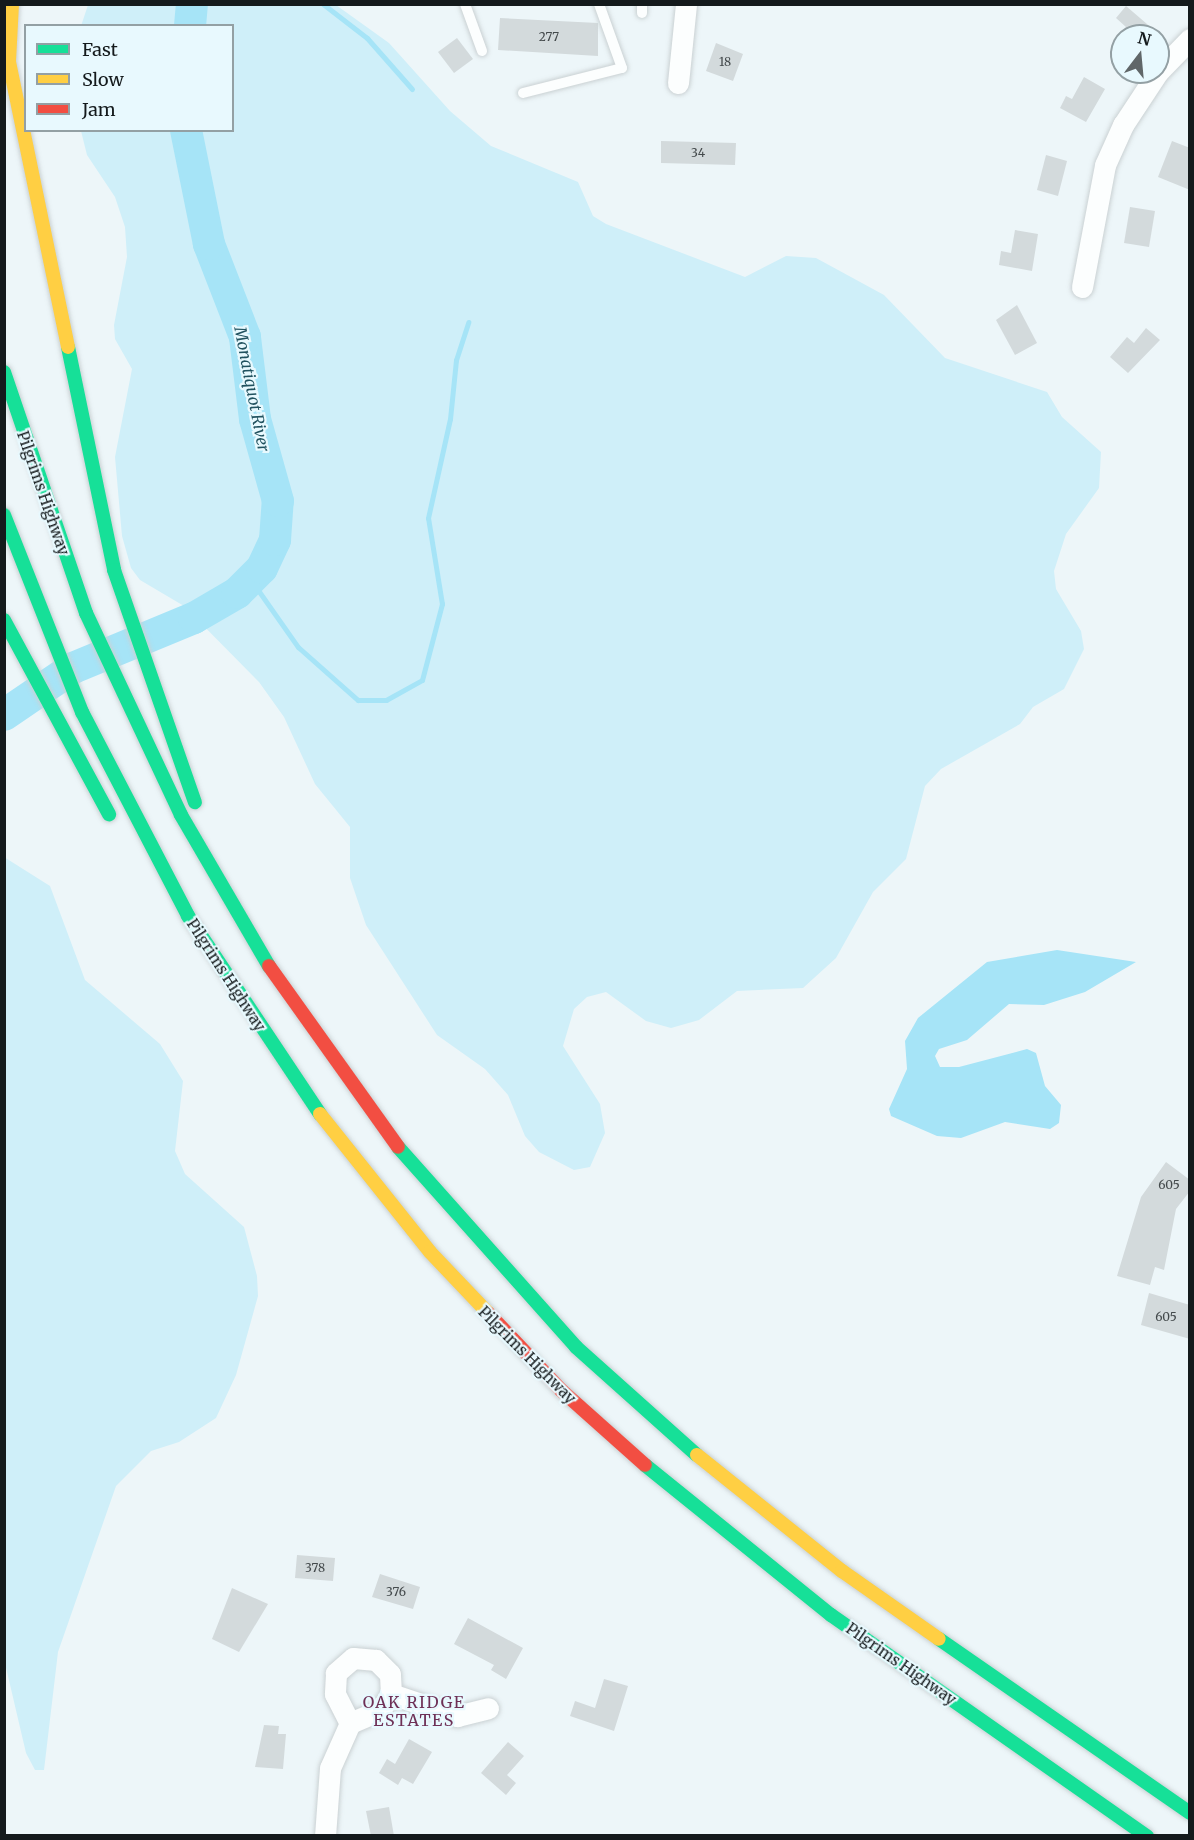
<!DOCTYPE html>
<html>
<head>
<meta charset="utf-8">
<style>
	body { margin:0 }
	#map { position:relative; width:1194px; height:1840px; overflow:hidden; background:#edf6f9; font-family:Merriweather,serif }
	div>[style] { position:absolute }
	.green>* { inset:0; background:#cfeff9 }
	.water>* { inset:0; background:#a6e4f7 }
	.stream>* { height:5px; margin:-2.5px; padding:0 2.5px; transform-origin:2.5px; border-radius:2.5px; background:#a6e4f7 }
	.river>* { height:32px; margin:-16px; padding:0 16px; transform-origin:16px; border-radius:16px; background:#a6e4f7 }
	.building>* { inset:0; background:#d3dadc }
	.roads { filter:drop-shadow(0 0 2px #cad1d3) drop-shadow(0 0 2px #cad1d3) }
	.lane>* { height:10px; margin:-5px; padding:0 5px; transform-origin:5px; border-radius:5px; background:#fcfefe }
	.street>* { height:21px; margin:-10.5px; padding:0 10.5px; transform-origin:10.5px; border-radius:10.5px; background:#fcfefe }
	.fast>* { height:14px; margin:-7px; padding:0 7px; transform-origin:7px; border-radius:7px; background:#16e098 }
	.slow>* { height:14px; margin:-7px; padding:0 7px; transform-origin:7px; border-radius:7px; background:#ffcf43 }
	.jam>* { height:14px; margin:-7px; padding:0 7px; transform-origin:7px; border-radius:7px; background:#f24e42 }
	span { translate:-50% -50%; white-space:nowrap; text-align:center; line-height:1.15; -webkit-text-stroke:4.5px #e8f9fe; paint-order:stroke }
	.number-label { font-size:12px; color:#444a4c }
	.number-label span { -webkit-text-stroke-width:0 }
	.street-label { font-size:15px; color:#141a1c }
	.water-label { font-size:16px; color:#21525f; font-style:italic }
	.neighbourhood-label { font-size:16px; color:#6e3056; letter-spacing:1.5px }
	.frame { position:absolute; inset:0; border:6px solid #141a1c; pointer-events:none }
	.legend { position:absolute; left:24px; top:24px; width:210px; height:108px; box-sizing:border-box; background:#e8f9fe; border:2px solid #93a0a4; margin:0; padding:8px 10px; list-style:none; font-size:18px; color:#141a1c }
	.legend li { display:flex; align-items:center; gap:12px; height:30px }
	.legend b { width:30px; border:2px solid #93a0a4 }
	.north { position:absolute; left:1110px; top:24px; width:60px; height:60px; box-sizing:border-box; background:#e8f9fe; border:2px solid #93a0a4; border-radius:50%; rotate:16deg; font-size:16px; font-weight:700; line-height:24px; text-align:center; color:#141a1c }
	.north::after { content:''; display:block; margin:auto; width:21px; height:27px; background:#606769; clip-path:polygon(50% 0,100% 100%,50% 72%,0 100%) }
</style>
</head>
<body>
<div id="map">
	<div class="green">
		<i style="clip-path:polygon(88px 5px,336px 5px,389px 43px,450px 111px,491px 146px,578px 182px,593px 216px,606px 224px,745px 277px,786px 256px,816px 258px,884px 295px,945px 358px,1047px 392px,1062px 417px,1101px 452px,1099px 488px,1066px 534px,1054px 571px,1056px 589px,1081px 631px,1084px 649px,1064px 689px,1033px 707px,1020px 724px,941px 769px,925px 786px,906px 859px,873px 892px,836px 958px,803px 988px,737px 991px,699px 1020px,671px 1028px,646px 1021px,606px 992px,587px 997px,574px 1009px,563px 1046px,600px 1104px,605px 1133px,590px 1167px,574px 1170px,539px 1152px,525px 1136px,508px 1095px,485px 1069px,437px 1035px,366px 925px,350px 878px,350px 827px,315px 784px,284px 717px,259px 682px,184px 606px,140px 580px,131px 568px,122px 536px,115px 457px,132px 369px,115px 339px,114px 325px,127px 257px,125px 227px,115px 197px,87px 155px,81px 131px,232px 130px,232px 26px,81px 26px)"></i>
		<i style="clip-path:polygon(4px 857px,50px 886px,85px 980px,160px 1044px,183px 1081px,175px 1151px,185px 1174px,244px 1227px,257px 1276px,258px 1296px,236px 1375px,216px 1418px,179px 1442px,151px 1451px,116px 1486px,58px 1652px,44px 1770px,35px 1770px,26px 1753px,4px 1659px)"></i>
	</div>
	<div class="water">
		<i style="clip-path:polygon(1057px 950px,1136px 962px,1085px 992px,1044px 1005px,1009px 1004px,967px 1040px,939px 1049px,935px 1056px,940px 1067px,959px 1067px,1027px 1049px,1036px 1053px,1045px 1086px,1061px 1105px,1059px 1123px,1050px 1129px,1005px 1122px,961px 1138px,937px 1136px,891px 1116px,889px 1109px,907px 1069px,905px 1041px,918px 1018px,987px 962px)"></i>
	</div>
	<div class="stream">
		<i style="left:323px;top:4px;width:56px;rotate:37.7deg"></i>
		<i style="left:367px;top:38px;width:68px;rotate:48.6deg"></i>
		<i style="left:251px;top:580px;width:82px;rotate:55deg"></i>
		<i style="left:298px;top:647px;width:80px;rotate:41.5deg"></i>
		<i style="left:358px;top:700px;width:28px"></i>
		<i style="left:386px;top:700px;width:41px;rotate:-29.1deg"></i>
		<i style="left:422px;top:680px;width:79px;rotate:-75.3deg"></i>
		<i style="left:442px;top:604px;width:87px;rotate:-99.2deg"></i>
		<i style="left:428px;top:518px;width:101px;rotate:-77.5deg"></i>
		<i style="left:450px;top:419px;width:59px;rotate:-84.2deg"></i>
		<i style="left:456px;top:360px;width:40px;rotate:-72deg"></i>
	</div>
	<div class="river">
		<i style="left:190px;top:26px;width:22px;rotate:-85deg"></i>
		<i style="left:4px;top:715px;width:83px;rotate:-34.3deg"></i>
		<i style="left:73px;top:668px;width:131px;rotate:-22.5deg"></i>
		<i style="left:194px;top:618px;width:50px;rotate:-30.2deg"></i>
		<i style="left:237px;top:593px;width:35px;rotate:-45deg"></i>
		<i style="left:262px;top:568px;width:31px;rotate:-65deg"></i>
		<i style="left:275px;top:540px;width:39px;rotate:-86deg"></i>
		<i style="left:278px;top:501px;width:85px;rotate:-105.7deg"></i>
		<i style="left:255px;top:419px;width:83px;rotate:-97deg"></i>
		<i style="left:245px;top:337px;width:100px;rotate:-111.2deg"></i>
		<i style="left:209px;top:244px;width:116px;rotate:-101.4deg"></i>
	</div>
	<div class="building">
		<i style="clip-path:polygon(1126px 6px,1161px 36px,1118px 36px,1126px 27px,1116px 18px)"></i>
		<i style="clip-path:polygon(500px 18px,598px 23px,598px 56px,498px 50px)"></i>
		<i style="clip-path:polygon(457px 38px,473px 59px,454px 73px,438px 52px)"></i>
		<i style="clip-path:polygon(716px 43px,743px 54px,733px 81px,706px 71px)"></i>
		<i style="clip-path:polygon(1084px 77px,1105px 89px,1086px 122px,1060px 108px,1066px 96px,1072px 99px)"></i>
		<i style="clip-path:polygon(661px 141px,736px 143px,735px 165px,661px 163px)"></i>
		<i style="clip-path:polygon(1172px 141px,1190px 148px,1190px 190px,1158px 177px)"></i>
		<i style="clip-path:polygon(1046px 155px,1067px 161px,1058px 196px,1037px 190px)"></i>
		<i style="clip-path:polygon(1130px 207px,1155px 211px,1149px 247px,1124px 243px)"></i>
		<i style="clip-path:polygon(1015px 230px,1038px 234px,1032px 271px,999px 265px,1001px 251px,1011px 253px)"></i>
		<i style="clip-path:polygon(1017px 305px,1037px 343px,1015px 355px,996px 320px)"></i>
		<i style="clip-path:polygon(1146px 328px,1160px 340px,1128px 373px,1110px 357px,1127px 337px,1134px 343px)"></i>
		<i style="clip-path:polygon(1166px 1162px,1190px 1180px,1190px 1191px,1176px 1209px,1164px 1270px,1155px 1267px,1150px 1285px,1117px 1276px,1141px 1197px)"></i>
		<i style="clip-path:polygon(1149px 1293px,1190px 1305px,1190px 1339px,1141px 1325px)"></i>
		<i style="clip-path:polygon(297px 1555px,335px 1558px,333px 1581px,295px 1578px)"></i>
		<i style="clip-path:polygon(380px 1574px,420px 1587px,413px 1609px,372px 1597px)"></i>
		<i style="clip-path:polygon(232px 1588px,268px 1604px,239px 1652px,212px 1639px)"></i>
		<i style="clip-path:polygon(468px 1618px,523px 1648px,506px 1679px,491px 1670px,494px 1665px,454px 1644px)"></i>
		<i style="clip-path:polygon(604px 1679px,628px 1686px,614px 1731px,570px 1716px,575px 1701px,595px 1708px)"></i>
		<i style="clip-path:polygon(264px 1725px,279px 1726px,278px 1734px,286px 1734px,283px 1769px,255px 1767px)"></i>
		<i style="clip-path:polygon(409px 1739px,432px 1752px,413px 1784px,402px 1778px,398px 1785px,379px 1773px,387px 1759px,395px 1764px)"></i>
		<i style="clip-path:polygon(508px 1742px,524px 1756px,507px 1775px,516px 1783px,506px 1795px,481px 1773px)"></i>
		<i style="clip-path:polygon(389px 1807px,394px 1836px,371px 1836px,366px 1811px)"></i>
	</div>
	<div class="roads">
		<div class="lane">
			<i style="left:465px;top:4px;width:50px;rotate:70.1deg"></i>
			<i style="left:642px;top:4px;width:9px;rotate:90deg"></i>
			<i style="left:523px;top:93px;width:102px;rotate:-14.2deg"></i>
			<i style="left:622px;top:68px;width:68px;rotate:-109.8deg"></i>
		</div>
		<div class="street">
			<i style="left:1158px;top:72px;width:46px;rotate:-45.9deg"></i>
			<i style="left:678px;top:83px;width:79px;rotate:-84.2deg"></i>
			<i style="left:1082px;top:287px;width:124px;rotate:-79.3deg"></i>
			<i style="left:1105px;top:165px;width:44px;rotate:-65.8deg"></i>
			<i style="left:1123px;top:125px;width:64px;rotate:-56.6deg"></i>
			<i style="left:391px;top:1694px;width:70px;rotate:18.4deg"></i>
			<i style="left:457px;top:1716px;width:32px;rotate:-14deg"></i>
			<i style="left:325px;top:1836px;width:68px;rotate:-85.8deg"></i>
			<i style="left:330px;top:1768px;width:49px;rotate:-66deg"></i>
			<i style="left:350px;top:1723px;width:33px;rotate:-23deg"></i>
			<i style="left:380px;top:1710px;width:19px;rotate:-55deg"></i>
			<i style="left:391px;top:1694px;width:20px;rotate:-93deg"></i>
			<i style="left:390px;top:1674px;width:20px;rotate:-135deg"></i>
			<i style="left:376px;top:1660px;width:23px;rotate:-175deg"></i>
			<i style="left:353px;top:1658px;width:23px;rotate:139deg"></i>
			<i style="left:336px;top:1673px;width:21px;rotate:93deg"></i>
			<i style="left:335px;top:1694px;width:33px;rotate:63deg"></i>
		</div>
		<div class="fast">
			<i style="left:68px;top:347px;width:228px;rotate:78.3deg"></i>
			<i style="left:114px;top:570px;width:246px;rotate:70.8deg"></i>
			<i style="left:4px;top:372px;width:255px;rotate:71.2deg"></i>
			<i style="left:86px;top:613px;width:223px;rotate:64.8deg"></i>
			<i style="left:181px;top:815px;width:175px;rotate:59.8deg"></i>
			<i style="left:4px;top:515px;width:212px;rotate:68.4deg"></i>
			<i style="left:82px;top:712px;width:230px;rotate:62.5deg"></i>
			<i style="left:188px;top:916px;width:238px;rotate:56.3deg"></i>
			<i style="left:4px;top:620px;width:221px;rotate:61.6deg"></i>
			<i style="left:398px;top:1147px;width:268px;rotate:48.3deg"></i>
			<i style="left:576px;top:1347px;width:162px;rotate:41.8deg"></i>
			<i style="left:645px;top:1465px;width:239px;rotate:38.9deg"></i>
			<i style="left:831px;top:1615px;width:386px;rotate:35deg"></i>
			<i style="left:939px;top:1639px;width:305px;rotate:34.7deg"></i>
		</div>
		<div class="slow">
			<i style="left:12px;top:4px;width:58px;rotate:93deg"></i>
			<i style="left:9px;top:62px;width:291px;rotate:78.3deg"></i>
			<i style="left:320px;top:1114px;width:176px;rotate:51.4deg"></i>
			<i style="left:430px;top:1252px;width:84px;rotate:46.4deg"></i>
			<i style="left:697px;top:1455px;width:186px;rotate:38.7deg"></i>
			<i style="left:842px;top:1571px;width:118px;rotate:35deg"></i>
		</div>
		<div class="jam">
			<i style="left:269px;top:966px;width:222px;rotate:54.5deg"></i>
			<i style="left:488px;top:1313px;width:108px;rotate:46.5deg"></i>
			<i style="left:562px;top:1391px;width:111px;rotate:41.7deg"></i>
		</div>
	</div>
	<div class="number-label">
		<span style="left:549px;top:37px">277</span>
		<span style="left:725px;top:62px">18</span>
		<span style="left:698px;top:153px">34</span>
		<span style="left:1169px;top:1185px">605</span>
		<span style="left:1166px;top:1317px">605</span>
		<span style="left:315px;top:1568px">378</span>
		<span style="left:396px;top:1592px">376</span>
	</div>
	<div class="street-label">
		<span style="left:43px;top:493px;rotate:71deg">Pilgrims Highway</span>
		<span style="left:226px;top:975px;rotate:57deg">Pilgrims Highway</span>
		<span style="left:527px;top:1355px;rotate:45deg">Pilgrims Highway</span>
		<span style="left:901px;top:1664px;rotate:35deg">Pilgrims Highway</span>
	</div>
	<div class="water-label">
		<span style="left:252px;top:389px;rotate:79deg">Monatiquot River</span>
	</div>
	<div class="neighbourhood-label">
		<span style="left:414px;top:1711px">OAK RIDGE<br>ESTATES</span>
	</div>
	<div class="frame"></div>
	<ul class="legend">
	<li><b style="height:8px;background:#16e098"></b>Fast</li>
	<li><b style="height:8px;background:#ffcf43"></b>Slow</li>
	<li><b style="height:8px;background:#f24e42"></b>Jam</li>
	</ul>
	<div class="north">N</div>
</div>
</body>
</html>
